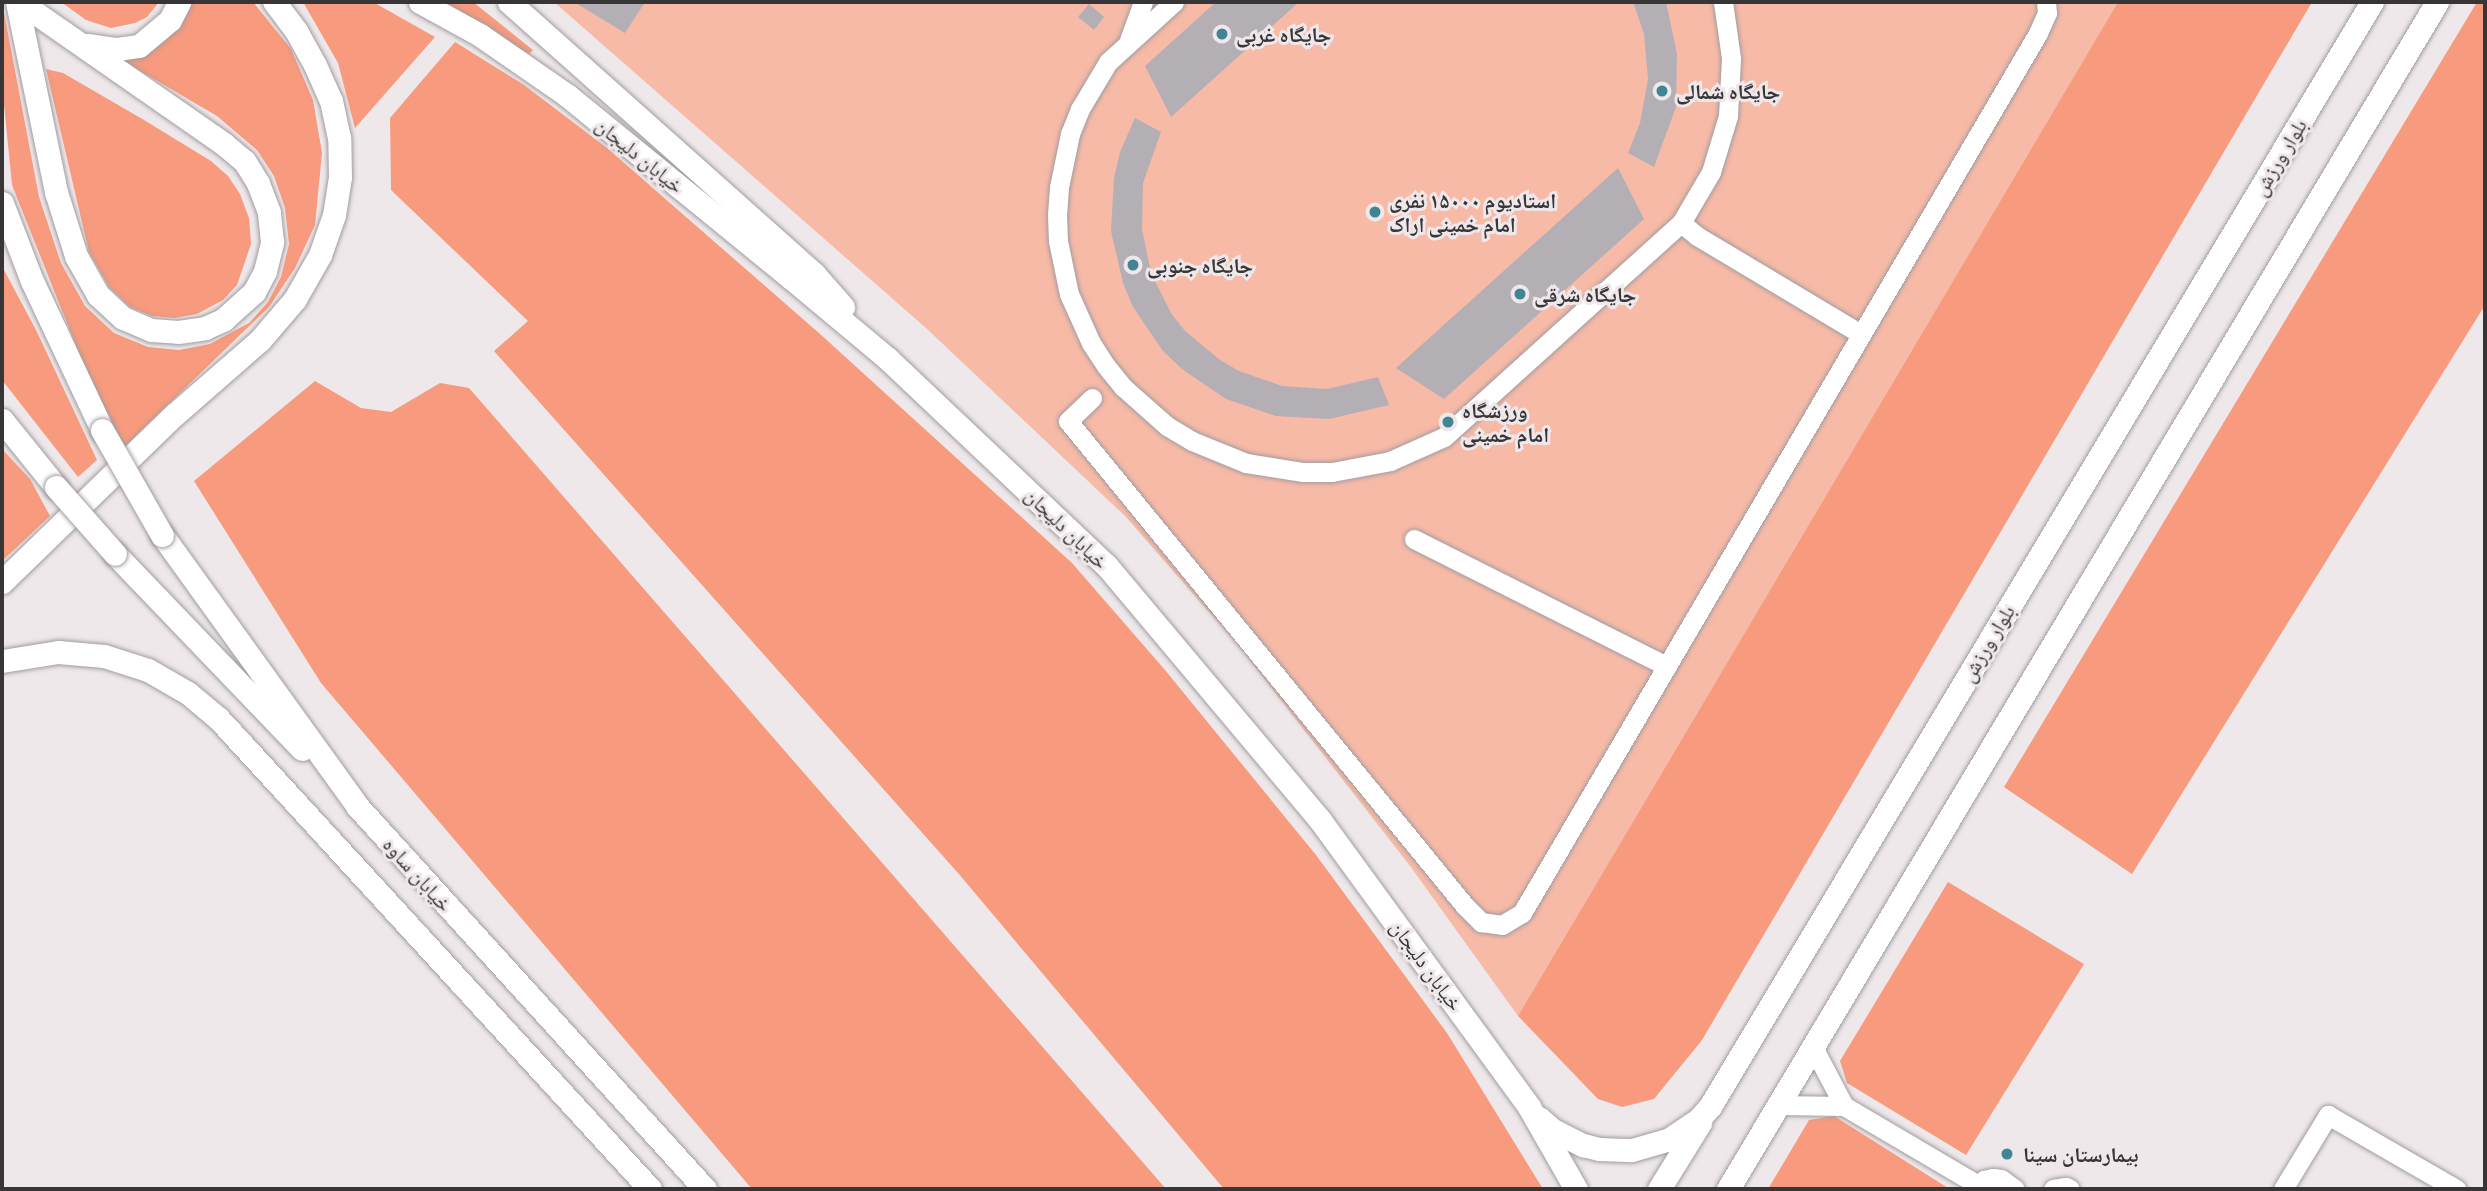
<!DOCTYPE html>
<html>
<head>
<meta charset="utf-8">
<style>
	body { margin:0 }
	#map { position:relative; width:2487px; height:1191px; overflow:hidden; background:#eee8eb; font-family:Manrope,"Noto Naskh Arabic",sans-serif }
	div>[style] { position:absolute }
	.green>* { inset:0; background:#f7baa7 }
	.forest>* { inset:0; background:#f79a7d }
	.building>* { inset:0; background:#b3afb4 }
	.roads { filter:drop-shadow(0 0 2px #a29c9f) drop-shadow(0 0 2px #a29c9f) }
	.minor>* { height:19px; margin:-9.5px; padding:0 9.5px; transform-origin:9.5px; border-radius:9.5px; background:#fff }
	.major>* { height:23px; margin:-11.5px; padding:0 11.5px; transform-origin:11.5px; border-radius:11.5px; background:#fff }
	.bridges { filter:drop-shadow(0 0 2px #a29c9f) drop-shadow(0 0 2px #a29c9f) }
	.major-bridge>* { height:23px; margin:-11.5px; padding:0 11.5px; transform-origin:11.5px; border-radius:11.5px; background:#fff }
	.dots>* { width:19px; height:19px; translate:-50% -50%; box-sizing:border-box; border:4px solid #eee8eb; border-radius:50% }
	span { translate:-50% -50%; white-space:nowrap; text-align:center; line-height:1.15; -webkit-text-stroke:6px #eee8eb; paint-order:stroke }
	.poi-label { font-size:21px; color:#383536; font-weight:700 }
	.left { translate:0 -50%; text-align:left }
	.street-label { font-size:21px; color:#383536 }
	.frame { position:absolute; inset:0; border:4px solid #383536; pointer-events:none }
</style>
</head>
<body>
<div id="map">
	<div class="green">
		<i style="clip-path:polygon(554px 2px,2118px 2px,1518px 1016px,1410px 866px,1238px 645px,1125px 516px,926px 328px)"></i>
	</div>
	<div class="forest">
		<i style="clip-path:polygon(2px 2px,39px 197px,61px 263px,85px 306px,114px 333px,148px 347px,179px 350px,210px 344px,249px 323px,268px 302px,281px 277px,289px 244px,285px 208px,274px 176px,257px 150px,217px 116px,120px 59px,152px 50px,168px 38px,181px 23px,192px 2px,253px 2px,291px 49px,313px 100px,322px 153px,315px 225px,295px 268px,269px 307px,124px 447px,89px 378px,12px 185px,2px 84px)"></i>
		<i style="clip-path:polygon(61px 2px,159px 2px,147px 17px,135px 23px,111px 28px,86px 20px)"></i>
		<i style="clip-path:polygon(303px 2px,373px 2px,435px 37px,355px 128px,338px 63px)"></i>
		<i style="clip-path:polygon(444px 2px,473px 2px,533px 50px,529px 54px)"></i>
		<i style="clip-path:polygon(2118px 2px,2312px 2px,1702px 1040px,1654px 1099px,1622px 1107px,1598px 1099px,1518px 1016px)"></i>
		<i style="clip-path:polygon(2477px 2px,2485px 2px,2485px 305px,2132px 874px,2004px 787px)"></i>
		<i style="clip-path:polygon(455px 42px,524px 85px,607px 148px,820px 334px,1072px 563px,1165px 670px,1316px 855px,1447px 1033px,1543px 1189px,1224px 1189px,958px 873px,494px 351px,528px 321px,391px 190px,390px 118px)"></i>
		<i style="clip-path:polygon(46px 69px,63px 73px,144px 120px,211px 161px,228px 176px,240px 194px,249px 218px,251px 244px,237px 285px,223px 300px,197px 314px,174px 318px,152px 316px,130px 307px,109px 287px,89px 252px)"></i>
		<i style="clip-path:polygon(4px 270px,36px 330px,97px 460px,78px 477px,2px 380px)"></i>
		<i style="clip-path:polygon(315px 381px,361px 408px,391px 412px,440px 383px,469px 388px,1166px 1189px,752px 1189px,321px 683px,194px 481px)"></i>
		<i style="clip-path:polygon(2px 449px,30px 479px,50px 516px,2px 561px)"></i>
		<i style="clip-path:polygon(1948px 882px,2084px 964px,1966px 1155px,1847px 1083px,1840px 1061px)"></i>
		<i style="clip-path:polygon(1834px 1116px,1948px 1188px,1948px 1189px,1768px 1189px,1809px 1120px)"></i>
	</div>
	<div class="building">
		<i style="clip-path:polygon(574px 2px,645px 2px,625px 33px)"></i>
		<i style="clip-path:polygon(1216px 2px,1299px 2px,1171px 117px,1145px 66px)"></i>
		<i style="clip-path:polygon(1633px 2px,1666px 2px,1677px 54px,1676px 107px,1654px 167px,1628px 153px,1640px 123px,1648px 79px,1644px 34px)"></i>
		<i style="clip-path:polygon(1089px 4px,1104px 17px,1094px 30px,1078px 17px)"></i>
		<i style="clip-path:polygon(1135px 118px,1161px 132px,1143px 183px,1142px 229px,1151px 273px,1171px 313px,1185px 331px,1220px 360px,1239px 371px,1282px 386px,1327px 389px,1378px 377px,1389px 405px,1329px 419px,1276px 416px,1226px 399px,1182px 369px,1163px 351px,1133px 307px,1123px 283px,1111px 231px,1114px 178px,1120px 152px)"></i>
		<i style="clip-path:polygon(1618px 168px,1644px 219px,1444px 399px,1396px 368px)"></i>
	</div>
	<div class="roads">
		<div class="minor">
			<i style="left:1174px;top:2px;width:89px;rotate:137.7deg"></i>
			<i style="left:1108px;top:62px;width:55px;rotate:120.8deg"></i>
			<i style="left:1080px;top:109px;width:27px;rotate:112deg"></i>
			<i style="left:1070px;top:134px;width:54px;rotate:101.7deg"></i>
			<i style="left:1059px;top:187px;width:27px;rotate:94deg"></i>
			<i style="left:1057px;top:214px;width:27px;rotate:88deg"></i>
			<i style="left:1058px;top:241px;width:54px;rotate:78.3deg"></i>
			<i style="left:1069px;top:294px;width:54px;rotate:65.8deg"></i>
			<i style="left:1091px;top:343px;width:27px;rotate:57deg"></i>
			<i style="left:1106px;top:366px;width:27px;rotate:51deg"></i>
			<i style="left:1123px;top:387px;width:59px;rotate:41.6deg"></i>
			<i style="left:1167px;top:426px;width:29px;rotate:31deg"></i>
			<i style="left:1192px;top:441px;width:58px;rotate:22.2deg"></i>
			<i style="left:1246px;top:463px;width:58px;rotate:9deg"></i>
			<i style="left:1303px;top:472px;width:29px"></i>
			<i style="left:1332px;top:472px;width:59px;rotate:-10.7deg"></i>
			<i style="left:1390px;top:461px;width:59px;rotate:-24deg"></i>
			<i style="left:1444px;top:437px;width:319px;rotate:-42.1deg"></i>
			<i style="left:1681px;top:223px;width:59px;rotate:-59.5deg"></i>
			<i style="left:1711px;top:172px;width:59px;rotate:-73.1deg"></i>
			<i style="left:1728px;top:116px;width:58px;rotate:-87deg"></i>
			<i style="left:1731px;top:58px;width:57px;rotate:-98.1deg"></i>
			<i style="left:1129px;top:40px;width:40px;rotate:-69.8deg"></i>
			<i style="left:1681px;top:223px;width:21px;rotate:39deg"></i>
			<i style="left:1697px;top:236px;width:191px;rotate:30.9deg"></i>
			<i style="left:1092px;top:398px;width:33px;rotate:136deg"></i>
			<i style="left:1068px;top:421px;width:627px;rotate:50.7deg"></i>
			<i style="left:1465px;top:906px;width:23px;rotate:45deg"></i>
			<i style="left:1481px;top:922px;width:21px;rotate:8deg"></i>
			<i style="left:1502px;top:925px;width:23px;rotate:-31deg"></i>
			<i style="left:1522px;top:913px;width:1020px;rotate:-59.61deg"></i>
			<i style="left:2038px;top:33px;width:22px;rotate:-66deg"></i>
			<i style="left:2047px;top:13px;width:11px;rotate:-95deg"></i>
			<i style="left:1414px;top:539px;width:283px;rotate:26.7deg"></i>
			<i style="left:1813px;top:1047px;width:67px;rotate:62.3deg"></i>
			<i style="left:1779px;top:1105px;width:65px;rotate:0.9deg"></i>
			<i style="left:1844px;top:1106px;width:156px;rotate:30.5deg"></i>
			<i style="left:1975px;top:1189px;width:13px;rotate:-45deg"></i>
			<i style="left:1984px;top:1180px;width:9px;rotate:-13deg"></i>
			<i style="left:1993px;top:1178px;width:8px;rotate:7deg"></i>
			<i style="left:2001px;top:1179px;width:17px;rotate:36deg"></i>
			<i style="left:2053px;top:1189px;width:13px;rotate:-9deg"></i>
			<i style="left:2066px;top:1187px;width:4px;rotate:27deg"></i>
			<i style="left:2283px;top:1189px;width:87px;rotate:-58.7deg"></i>
			<i style="left:2328px;top:1115px;width:148px;rotate:30deg"></i>
		</div>
		<div class="major">
			<i style="left:17px;top:2px;width:194px;rotate:78.4deg"></i>
			<i style="left:56px;top:192px;width:67px;rotate:72.6deg"></i>
			<i style="left:76px;top:256px;width:45px;rotate:60.6deg"></i>
			<i style="left:98px;top:295px;width:34px;rotate:43deg"></i>
			<i style="left:123px;top:318px;width:30px;rotate:23deg"></i>
			<i style="left:151px;top:330px;width:27px;rotate:4deg"></i>
			<i style="left:178px;top:332px;width:27px;rotate:-8deg"></i>
			<i style="left:205px;top:328px;width:20px;rotate:-24deg"></i>
			<i style="left:223px;top:320px;width:42px;rotate:-42.1deg"></i>
			<i style="left:254px;top:292px;width:24px;rotate:-62deg"></i>
			<i style="left:265px;top:271px;width:30px;rotate:-76deg"></i>
			<i style="left:272px;top:242px;width:30px;rotate:-96deg"></i>
			<i style="left:269px;top:212px;width:31px;rotate:-111deg"></i>
			<i style="left:258px;top:183px;width:26px;rotate:-122deg"></i>
			<i style="left:244px;top:161px;width:26px;rotate:-140deg"></i>
			<i style="left:224px;top:144px;width:249px;rotate:-145.2deg"></i>
			<i style="left:420px;top:2px;width:68px;rotate:28.8deg"></i>
			<i style="left:480px;top:35px;width:107px;rotate:34.7deg"></i>
			<i style="left:568px;top:96px;width:286px;rotate:39.2deg"></i>
			<i style="left:790px;top:277px;width:128px;rotate:39.9deg"></i>
			<i style="left:888px;top:359px;width:300px;rotate:43.4deg"></i>
			<i style="left:1106px;top:565px;width:333px;rotate:50deg"></i>
			<i style="left:1320px;top:820px;width:355px;rotate:53.9deg"></i>
			<i style="left:1529px;top:1107px;width:95px;rotate:60.2deg"></i>
			<i style="left:509px;top:2px;width:409px;rotate:41.7deg"></i>
			<i style="left:814px;top:274px;width:44px;rotate:48.7deg"></i>
			<i style="left:87px;top:45px;width:30px;rotate:8deg"></i>
			<i style="left:117px;top:49px;width:22px;rotate:-8deg"></i>
			<i style="left:139px;top:46px;width:40px;rotate:-40deg"></i>
			<i style="left:170px;top:20px;width:20px;rotate:-63deg"></i>
			<i style="left:2px;top:203px;width:84px;rotate:69deg"></i>
			<i style="left:32px;top:281px;width:165px;rotate:64.8deg"></i>
			<i style="left:2px;top:420px;width:86px;rotate:51.1deg"></i>
			<i style="left:162px;top:535px;width:335px;rotate:54.2deg"></i>
			<i style="left:358px;top:807px;width:516px;rotate:47.75deg"></i>
			<i style="left:115px;top:554px;width:270px;rotate:46.2deg"></i>
			<i style="left:2px;top:582px;width:240px;rotate:-44.2deg"></i>
			<i style="left:174px;top:415px;width:114px;rotate:-41.1deg"></i>
			<i style="left:260px;top:340px;width:54px;rotate:-49.5deg"></i>
			<i style="left:295px;top:299px;width:51px;rotate:-60.4deg"></i>
			<i style="left:320px;top:255px;width:42px;rotate:-70.7deg"></i>
			<i style="left:334px;top:215px;width:38px;rotate:-81deg"></i>
			<i style="left:340px;top:177px;width:39px;rotate:-91deg"></i>
			<i style="left:339px;top:138px;width:38px;rotate:-102deg"></i>
			<i style="left:331px;top:101px;width:39px;rotate:-114deg"></i>
			<i style="left:315px;top:65px;width:38px;rotate:-119deg"></i>
			<i style="left:297px;top:32px;width:38px;rotate:-127deg"></i>
			<i style="left:2px;top:661px;width:57px;rotate:-9.1deg"></i>
			<i style="left:58px;top:652px;width:46px;rotate:5deg"></i>
			<i style="left:104px;top:656px;width:46px;rotate:17.7deg"></i>
			<i style="left:148px;top:670px;width:46px;rotate:29.9deg"></i>
			<i style="left:188px;top:693px;width:39px;rotate:40deg"></i>
			<i style="left:218px;top:718px;width:639px;rotate:47.47deg"></i>
			<i style="left:1539px;top:1118px;width:18px;rotate:41deg"></i>
			<i style="left:1553px;top:1130px;width:34px;rotate:27deg"></i>
			<i style="left:1583px;top:1145px;width:16px;rotate:14deg"></i>
			<i style="left:1599px;top:1149px;width:33px;rotate:2deg"></i>
			<i style="left:1632px;top:1150px;width:37px;rotate:-16deg"></i>
			<i style="left:1668px;top:1140px;width:37px;rotate:-34deg"></i>
			<i style="left:1699px;top:1119px;width:18px;rotate:-49deg"></i>
			<i style="left:1711px;top:1105px;width:1286px;rotate:-59.07deg"></i>
			<i style="left:1659px;top:1189px;width:78px;rotate:-58.2deg"></i>
			<i style="left:1728px;top:1189px;width:1383px;rotate:-59.15deg"></i>
		</div>
	</div>
	<div class="bridges">
		<div class="major-bridge">
			<i style="left:102px;top:430px;width:121px;rotate:60.3deg"></i>
			<i style="left:56px;top:487px;width:89px;rotate:48.6deg"></i>
		</div>
	</div>
	<div class="dots">
		<i style="left:1222px;top:34px;background:#418493"></i>
		<i style="left:1662px;top:91px;background:#418493"></i>
		<i style="left:1375px;top:212px;background:#418493"></i>
		<i style="left:1133px;top:265px;background:#418493"></i>
		<i style="left:1520px;top:294px;background:#418493"></i>
		<i style="left:1448px;top:422px;background:#418493"></i>
		<i style="left:2007px;top:1154px;background:#418493"></i>
	</div>
	<div class="poi-label">
		<span class="left" style="left:1236px;top:34px">جایگاه غربی</span>
		<span class="left" style="left:1676px;top:91px">جایگاه شمالی</span>
		<span class="left" style="left:1389px;top:212px">استادیوم ۱۵۰۰۰ نفری<br>امام خمینی اراک</span>
		<span class="left" style="left:1147px;top:265px">جایگاه جنوبی</span>
		<span class="left" style="left:1534px;top:294px">جایگاه شرقی</span>
		<span class="left" style="left:1462px;top:422px">ورزشگاه<br>امام خمینی</span>
		<span class="left" style="left:2023px;top:1154px">بیمارستان سینا</span>
	</div>
	<div class="street-label">
		<span style="left:640px;top:155px;rotate:39deg">خیابان دلیجان</span>
		<span style="left:2279px;top:157px;rotate:-59deg">بلوار ورزش</span>
		<span style="left:1067px;top:528px;rotate:44deg">خیابان دلیجان</span>
		<span style="left:1987px;top:643px;rotate:-59deg">بلوار ورزش</span>
		<span style="left:418px;top:874px;rotate:48deg">خیابان ساوه</span>
		<span style="left:1427px;top:965px;rotate:54deg">خیابان دلیجان</span>
	</div>
	<div class="frame"></div>
</div>
</body>
</html>
